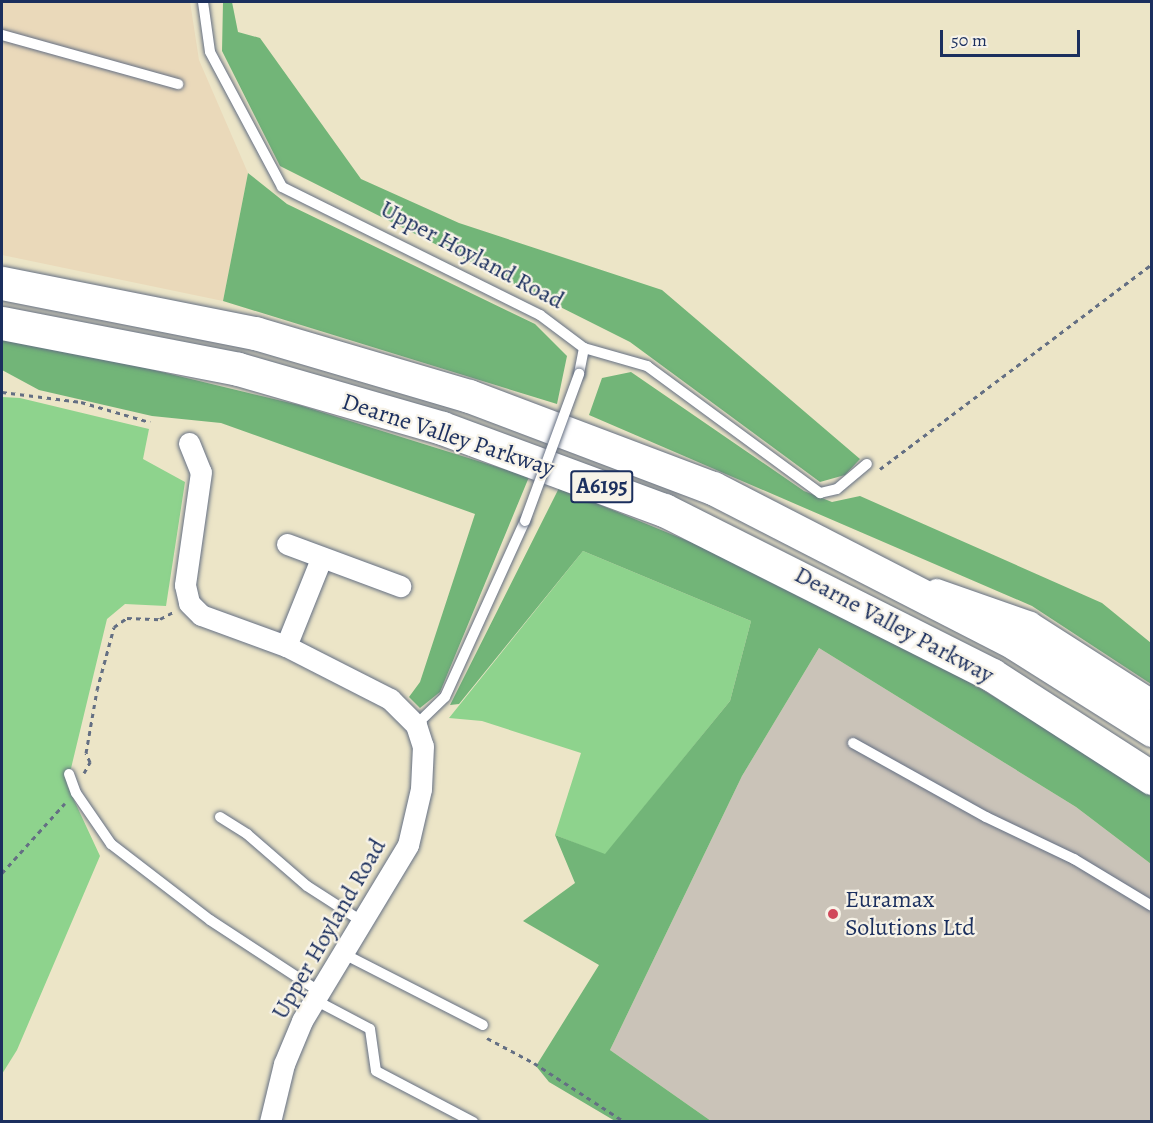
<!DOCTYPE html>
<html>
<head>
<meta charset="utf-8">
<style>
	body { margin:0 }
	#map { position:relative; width:1153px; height:1123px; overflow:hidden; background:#ece5c7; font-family:Alegreya,serif }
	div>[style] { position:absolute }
	.built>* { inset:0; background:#ead9ba }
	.industrial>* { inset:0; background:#cac3b8 }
	.green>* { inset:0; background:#8ed38d }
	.forest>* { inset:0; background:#72b578 }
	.path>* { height:3px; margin-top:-1.5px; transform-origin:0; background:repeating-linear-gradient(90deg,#646f83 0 4.5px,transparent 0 9px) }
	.roads { filter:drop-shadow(0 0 2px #646f83) drop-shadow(0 0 2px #646f83) }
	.lane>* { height:10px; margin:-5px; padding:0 5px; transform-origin:5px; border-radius:5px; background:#fff }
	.street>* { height:21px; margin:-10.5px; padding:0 10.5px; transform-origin:10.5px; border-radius:10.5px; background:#fff }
	.highway>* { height:33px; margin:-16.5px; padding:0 16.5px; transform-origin:16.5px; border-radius:16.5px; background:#fff }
	.bridges { filter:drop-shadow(0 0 2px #646f83) drop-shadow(0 0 2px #646f83) }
	.lane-bridge>* { height:10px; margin:-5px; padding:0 5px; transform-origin:5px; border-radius:5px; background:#fff }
	.dots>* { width:16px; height:16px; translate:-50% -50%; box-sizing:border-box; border:3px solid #f7f3e8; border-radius:50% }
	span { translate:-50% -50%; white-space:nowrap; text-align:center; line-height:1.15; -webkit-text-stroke:4.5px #f7f3e8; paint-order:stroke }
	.shield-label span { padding:2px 4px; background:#f7f3e8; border:2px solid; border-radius:4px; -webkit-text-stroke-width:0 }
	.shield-label { font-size:22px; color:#1b2f5e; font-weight:700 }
	.street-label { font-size:24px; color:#1b2f5e }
	.poi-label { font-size:24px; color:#1b2f5e }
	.left { translate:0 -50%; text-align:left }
	.frame { position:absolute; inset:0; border:3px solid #1b2f5e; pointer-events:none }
	.scale { position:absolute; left:940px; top:30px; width:140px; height:27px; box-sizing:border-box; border:3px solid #1b2f5e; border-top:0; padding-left:8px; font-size:18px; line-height:21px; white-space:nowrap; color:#1b2f5e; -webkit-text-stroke:4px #f7f3e8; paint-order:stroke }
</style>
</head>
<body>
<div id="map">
	<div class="built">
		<i style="clip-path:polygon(2px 2px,190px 2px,199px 60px,248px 173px,223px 301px,2px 255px)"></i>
	</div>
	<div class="industrial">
		<i style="clip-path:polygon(819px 648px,1076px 807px,1151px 864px,1151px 1121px,711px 1121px,610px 1050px,742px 776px)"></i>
	</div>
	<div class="green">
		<i style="clip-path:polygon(2px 397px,20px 398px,149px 429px,143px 459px,185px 482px,166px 606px,125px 604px,107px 619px,67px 785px,100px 856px,17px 1050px,2px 1074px)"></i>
		<i style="clip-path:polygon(583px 551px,751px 621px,730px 701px,605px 855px,555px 835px,581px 753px,482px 721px,449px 718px)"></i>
	</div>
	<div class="forest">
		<i style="clip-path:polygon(223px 2px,232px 2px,238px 32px,260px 38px,361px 179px,459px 223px,662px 290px,860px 459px,845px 475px,820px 482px,630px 342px,280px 166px,222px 51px)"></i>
		<i style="clip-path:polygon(248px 173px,287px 204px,535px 324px,567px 356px,557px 404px,223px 301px)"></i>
		<i style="clip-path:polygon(2px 339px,100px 357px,299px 405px,529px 477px,440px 692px,420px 708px,409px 697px,420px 682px,475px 514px,221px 423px,152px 416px,39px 390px,2px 370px)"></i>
		<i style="clip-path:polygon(631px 372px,804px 491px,832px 502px,860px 496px,1102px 603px,1151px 643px,1151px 684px,1032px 606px,589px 415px,602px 378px)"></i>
		<i style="clip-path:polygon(559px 488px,788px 582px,983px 690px,1150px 793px,1151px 864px,1076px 807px,819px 648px,742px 776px,610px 1050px,711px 1121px,615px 1121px,549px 1082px,536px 1066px,599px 965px,523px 921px,575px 883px,555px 835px,605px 854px,730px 701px,751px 621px,583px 551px,459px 704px,450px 705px)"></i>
	</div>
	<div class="path">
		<i style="left:2px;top:392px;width:80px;rotate:7.2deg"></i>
		<i style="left:81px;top:402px;width:72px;rotate:16.2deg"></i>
		<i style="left:880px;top:469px;width:341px;rotate:-37deg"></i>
		<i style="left:84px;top:773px;width:13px;rotate:-61deg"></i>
		<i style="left:90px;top:762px;width:10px;rotate:-114deg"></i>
		<i style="left:86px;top:753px;width:64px;rotate:-80.1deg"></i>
		<i style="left:97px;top:690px;width:65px;rotate:-74.9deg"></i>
		<i style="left:114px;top:627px;width:16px;rotate:-35deg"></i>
		<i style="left:127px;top:618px;width:33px;rotate:2deg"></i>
		<i style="left:160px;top:619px;width:15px;rotate:-28deg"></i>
		<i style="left:2px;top:873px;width:94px;rotate:-48deg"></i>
		<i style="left:487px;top:1038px;width:53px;rotate:28deg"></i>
		<i style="left:534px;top:1063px;width:108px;rotate:33deg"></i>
	</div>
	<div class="roads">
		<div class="lane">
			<i style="left:203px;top:2px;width:50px;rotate:82deg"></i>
			<i style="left:210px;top:52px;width:153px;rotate:61.9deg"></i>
			<i style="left:282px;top:187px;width:288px;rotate:26.4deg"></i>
			<i style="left:540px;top:315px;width:55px;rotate:36.9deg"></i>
			<i style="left:584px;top:348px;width:26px;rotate:101deg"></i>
			<i style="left:2px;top:35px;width:183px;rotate:15.6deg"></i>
			<i style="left:584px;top:348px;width:66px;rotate:15.9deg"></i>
			<i style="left:647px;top:366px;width:215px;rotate:36.3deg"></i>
			<i style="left:820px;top:493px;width:17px;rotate:-13deg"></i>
			<i style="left:837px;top:489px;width:39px;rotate:-40deg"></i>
			<i style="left:416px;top:725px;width:40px;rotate:-44deg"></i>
			<i style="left:445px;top:697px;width:193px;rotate:-65.6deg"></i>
			<i style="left:853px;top:743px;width:152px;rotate:29.1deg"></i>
			<i style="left:986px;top:817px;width:98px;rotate:25.5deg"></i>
			<i style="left:1074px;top:859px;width:91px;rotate:31.1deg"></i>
			<i style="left:69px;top:774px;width:20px;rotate:70deg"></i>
			<i style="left:76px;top:793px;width:62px;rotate:55.5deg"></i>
			<i style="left:111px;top:844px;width:125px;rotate:37.5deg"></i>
			<i style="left:210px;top:920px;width:131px;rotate:33.2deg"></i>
			<i style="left:220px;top:817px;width:32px;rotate:32deg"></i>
			<i style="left:247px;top:834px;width:79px;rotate:40.9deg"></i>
			<i style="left:307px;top:886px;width:67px;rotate:32.7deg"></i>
			<i style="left:344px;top:954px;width:156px;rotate:27.1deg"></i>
			<i style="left:315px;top:1000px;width:62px;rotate:27.8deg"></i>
			<i style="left:370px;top:1029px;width:42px;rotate:81.9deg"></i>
			<i style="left:376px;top:1071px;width:110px;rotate:27.7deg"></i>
		</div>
		<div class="street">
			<i style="left:189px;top:443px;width:31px;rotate:68deg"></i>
			<i style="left:201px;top:472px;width:114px;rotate:98.1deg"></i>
			<i style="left:185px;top:585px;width:18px;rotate:77deg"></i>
			<i style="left:189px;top:603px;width:17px;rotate:45deg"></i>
			<i style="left:201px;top:615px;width:90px;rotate:20deg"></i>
			<i style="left:286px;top:646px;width:117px;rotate:27deg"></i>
			<i style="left:390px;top:699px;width:37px;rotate:45deg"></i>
			<i style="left:416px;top:725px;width:22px;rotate:72deg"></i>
			<i style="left:423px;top:746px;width:43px;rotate:92.7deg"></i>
			<i style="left:421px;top:789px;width:57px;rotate:103.1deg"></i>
			<i style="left:408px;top:845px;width:205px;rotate:121.1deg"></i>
			<i style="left:302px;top:1021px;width:47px;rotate:112.7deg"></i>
			<i style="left:284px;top:1064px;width:60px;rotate:103.6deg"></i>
			<i style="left:287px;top:544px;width:121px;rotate:20.4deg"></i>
			<i style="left:936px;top:589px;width:100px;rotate:19.3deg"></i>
			<i style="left:1030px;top:622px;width:145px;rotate:32.6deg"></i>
			<i style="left:286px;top:646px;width:94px;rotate:-68.1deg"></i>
		</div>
		<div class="highway">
			<i style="left:2px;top:283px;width:258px;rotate:11.2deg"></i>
			<i style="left:255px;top:333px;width:223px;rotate:16.4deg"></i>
			<i style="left:469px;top:396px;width:261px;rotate:20.7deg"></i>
			<i style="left:713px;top:488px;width:341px;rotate:27.2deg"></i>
			<i style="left:1016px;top:644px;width:161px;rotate:32.3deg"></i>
			<i style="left:2px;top:323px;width:240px;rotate:11deg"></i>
			<i style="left:238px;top:369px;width:212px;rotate:16.1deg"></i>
			<i style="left:442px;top:428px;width:237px;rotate:20.3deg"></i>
			<i style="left:664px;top:510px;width:367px;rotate:26.7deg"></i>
			<i style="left:992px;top:675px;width:190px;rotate:32.8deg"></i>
		</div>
	</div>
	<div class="bridges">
		<div class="lane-bridge">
			<i style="left:525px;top:521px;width:157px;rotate:-69.8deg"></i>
		</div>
	</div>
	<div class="dots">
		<i style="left:833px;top:914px;background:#d1495b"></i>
	</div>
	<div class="shield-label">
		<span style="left:602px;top:487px">A6195</span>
	</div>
	<div class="street-label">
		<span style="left:472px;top:255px;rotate:28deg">Upper Hoyland Road</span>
		<span style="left:448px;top:435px;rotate:18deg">Dearne Valley Parkway</span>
		<span style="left:894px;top:625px;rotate:28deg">Dearne Valley Parkway</span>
		<span style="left:329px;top:929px;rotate:-60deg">Upper Hoyland Road</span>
	</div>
	<div class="poi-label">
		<span class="left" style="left:845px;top:914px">Euramax<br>Solutions Ltd</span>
	</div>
	<div class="frame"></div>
	<div class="scale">50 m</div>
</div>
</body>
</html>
